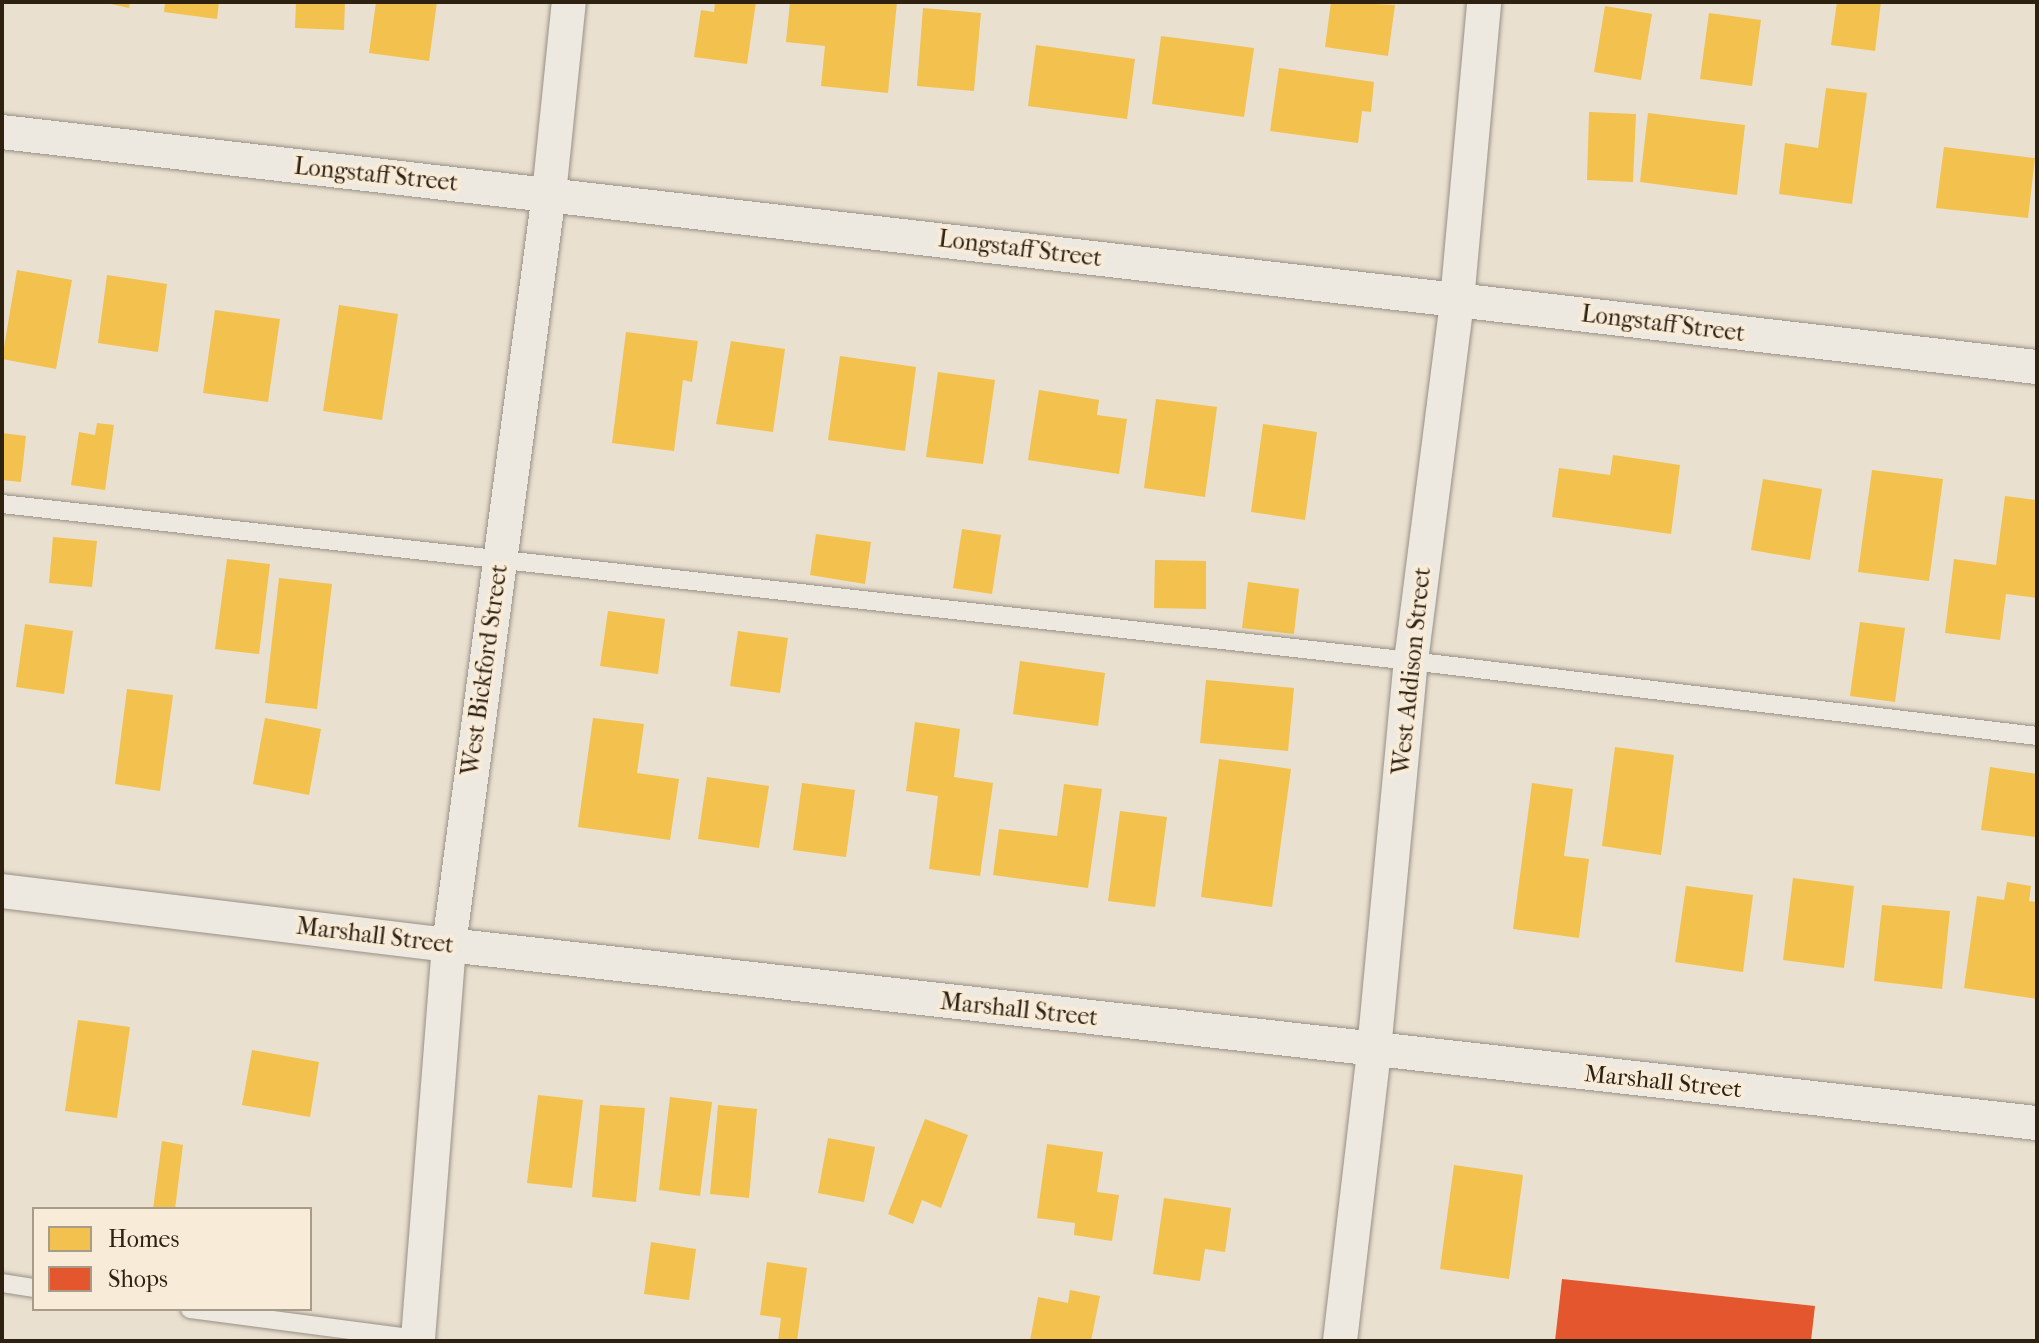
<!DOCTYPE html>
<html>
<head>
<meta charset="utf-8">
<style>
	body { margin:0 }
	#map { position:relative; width:2039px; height:1343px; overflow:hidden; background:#eae0d0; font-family:"IM FELL French Canon",serif }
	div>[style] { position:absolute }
	.homes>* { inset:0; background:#f2c14e }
	.shops>* { inset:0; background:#e4572e }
	.roads { filter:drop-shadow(0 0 2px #989085) drop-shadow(0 0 2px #989085) }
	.service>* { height:18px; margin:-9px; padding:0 9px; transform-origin:9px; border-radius:9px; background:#ede8e0 }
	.minor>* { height:34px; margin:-17px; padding:0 17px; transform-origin:17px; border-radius:17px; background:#ede8e0 }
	span { translate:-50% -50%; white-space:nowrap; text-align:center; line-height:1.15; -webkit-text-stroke:8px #f8ecd9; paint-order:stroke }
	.street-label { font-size:24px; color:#2e2110 }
	.frame { position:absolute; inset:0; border:4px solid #2e2110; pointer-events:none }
	.legend { position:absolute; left:32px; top:1207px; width:280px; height:104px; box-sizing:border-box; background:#f8ecd9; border:2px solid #a79b89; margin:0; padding:10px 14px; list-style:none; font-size:24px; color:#2e2110 }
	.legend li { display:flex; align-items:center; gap:16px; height:40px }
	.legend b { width:40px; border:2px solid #a79b89 }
</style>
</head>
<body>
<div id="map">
	<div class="homes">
		<i style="clip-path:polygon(102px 2px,130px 2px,129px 8px)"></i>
		<i style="clip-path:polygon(165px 2px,219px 2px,217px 19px,164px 12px)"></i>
		<i style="clip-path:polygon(296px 2px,345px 2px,344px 30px,295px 28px)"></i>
		<i style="clip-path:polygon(376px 2px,437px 2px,429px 61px,369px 53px)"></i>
		<i style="clip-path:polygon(715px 2px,756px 2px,747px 64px,694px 57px,701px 10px,714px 12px)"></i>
		<i style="clip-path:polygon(790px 2px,897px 2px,888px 93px,821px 86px,825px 46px,786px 42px)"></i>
		<i style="clip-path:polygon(1331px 2px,1395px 5px,1388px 56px,1325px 47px)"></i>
		<i style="clip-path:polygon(1837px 2px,1881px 2px,1875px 51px,1831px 45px)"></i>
		<i style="clip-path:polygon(1605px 6px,1652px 14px,1641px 80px,1594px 72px)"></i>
		<i style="clip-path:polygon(923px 8px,981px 13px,974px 91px,917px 86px)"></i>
		<i style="clip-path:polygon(1709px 13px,1761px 20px,1752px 86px,1700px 79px)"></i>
		<i style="clip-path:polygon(1161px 36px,1254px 48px,1244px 117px,1152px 104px)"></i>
		<i style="clip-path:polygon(1036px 45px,1135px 59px,1127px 119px,1028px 106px)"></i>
		<i style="clip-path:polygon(1279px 68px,1374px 82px,1371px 112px,1362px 111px,1358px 143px,1270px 131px)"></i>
		<i style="clip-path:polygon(1826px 88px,1867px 93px,1852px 204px,1779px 194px,1785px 143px,1818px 148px)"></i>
		<i style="clip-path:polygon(1589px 112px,1636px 114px,1633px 182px,1587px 180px)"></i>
		<i style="clip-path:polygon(1648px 113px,1745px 125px,1737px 195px,1640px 182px)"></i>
		<i style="clip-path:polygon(1944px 147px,2035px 158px,2028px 218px,1936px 208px)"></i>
		<i style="clip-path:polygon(17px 270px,72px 280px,56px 369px,2px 359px)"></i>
		<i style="clip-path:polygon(107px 275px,167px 284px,158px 352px,98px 343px)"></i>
		<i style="clip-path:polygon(339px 305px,398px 314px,382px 420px,323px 411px)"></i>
		<i style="clip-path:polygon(215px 310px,280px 319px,268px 402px,203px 393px)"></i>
		<i style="clip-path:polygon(626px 332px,698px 341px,692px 382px,683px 380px,674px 451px,612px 443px)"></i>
		<i style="clip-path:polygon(731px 341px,785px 349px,773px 432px,716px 424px)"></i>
		<i style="clip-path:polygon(840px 356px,916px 367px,905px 451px,828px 440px)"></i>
		<i style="clip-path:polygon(938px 372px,995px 380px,983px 464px,926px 457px)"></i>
		<i style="clip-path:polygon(1039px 390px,1099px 400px,1097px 415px,1127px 419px,1119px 474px,1028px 460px)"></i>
		<i style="clip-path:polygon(1156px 399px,1217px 407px,1205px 497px,1144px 488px)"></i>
		<i style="clip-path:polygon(97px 423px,114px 425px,105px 490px,71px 485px,79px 432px,95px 435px)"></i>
		<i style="clip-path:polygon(1263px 424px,1317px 432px,1305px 520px,1251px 512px)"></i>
		<i style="clip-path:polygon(2px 433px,26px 436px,21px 482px,2px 480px)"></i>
		<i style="clip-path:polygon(1613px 455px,1680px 465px,1671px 534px,1552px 517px,1559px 468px,1610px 475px)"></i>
		<i style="clip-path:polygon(1872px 470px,1943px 479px,1929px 581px,1858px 572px)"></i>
		<i style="clip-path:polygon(1763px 479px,1822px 489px,1810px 560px,1751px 550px)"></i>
		<i style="clip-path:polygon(2005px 496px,2037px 500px,2037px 598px,2006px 594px,2000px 640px,1945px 633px,1954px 559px,1996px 565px)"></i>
		<i style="clip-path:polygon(962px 529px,1001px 535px,992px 594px,953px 588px)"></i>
		<i style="clip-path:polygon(816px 534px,871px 542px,865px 584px,810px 575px)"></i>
		<i style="clip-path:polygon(53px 537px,97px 541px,92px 587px,49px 583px)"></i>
		<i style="clip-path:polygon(227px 559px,270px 564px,259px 654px,215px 649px)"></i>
		<i style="clip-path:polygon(1155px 560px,1206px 561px,1206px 609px,1154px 608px)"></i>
		<i style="clip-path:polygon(279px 578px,332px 584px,317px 709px,265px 703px)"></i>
		<i style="clip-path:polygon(1248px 582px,1299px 589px,1294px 634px,1242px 628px)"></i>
		<i style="clip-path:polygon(608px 611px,665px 619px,658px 674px,600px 666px)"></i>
		<i style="clip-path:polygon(1860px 622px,1905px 628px,1895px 702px,1850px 696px)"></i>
		<i style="clip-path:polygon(25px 624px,73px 631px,64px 694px,16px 687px)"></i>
		<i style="clip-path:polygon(738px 631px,788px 638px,780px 693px,730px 686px)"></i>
		<i style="clip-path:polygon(1020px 661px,1105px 673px,1098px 726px,1013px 714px)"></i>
		<i style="clip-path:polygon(1206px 680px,1294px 688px,1288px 751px,1200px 743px)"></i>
		<i style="clip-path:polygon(127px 689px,173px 695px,160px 791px,115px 784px)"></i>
		<i style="clip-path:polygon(265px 718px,321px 729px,309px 795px,253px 784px)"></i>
		<i style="clip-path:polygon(593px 718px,644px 724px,637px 773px,679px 779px,670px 840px,578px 827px)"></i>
		<i style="clip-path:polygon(915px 722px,960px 729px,954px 777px,993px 783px,980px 876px,929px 869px,938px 796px,906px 791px)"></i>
		<i style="clip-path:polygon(1615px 747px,1674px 755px,1661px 855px,1602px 846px)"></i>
		<i style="clip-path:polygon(1219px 759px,1291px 769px,1272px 907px,1201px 897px)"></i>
		<i style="clip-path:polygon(1990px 767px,2037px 774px,2037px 837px,1981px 830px)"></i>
		<i style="clip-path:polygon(707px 777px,769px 786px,759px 848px,698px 839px)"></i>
		<i style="clip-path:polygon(802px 783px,855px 790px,846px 857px,793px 850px)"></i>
		<i style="clip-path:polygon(1532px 783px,1573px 789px,1564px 856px,1589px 859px,1579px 938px,1513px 929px)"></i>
		<i style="clip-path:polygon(1064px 784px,1102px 789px,1088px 888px,993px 875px,999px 829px,1057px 836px)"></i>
		<i style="clip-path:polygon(1120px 811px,1167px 817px,1155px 907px,1108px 901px)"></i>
		<i style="clip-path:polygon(1793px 878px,1854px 886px,1844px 968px,1783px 960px)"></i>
		<i style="clip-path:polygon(2007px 882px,2031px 886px,2029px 901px,2037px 902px,2037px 999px,1964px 988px,1977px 896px,2004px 900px)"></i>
		<i style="clip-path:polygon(1686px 886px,1753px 895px,1743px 972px,1675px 962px)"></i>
		<i style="clip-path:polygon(1882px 905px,1950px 911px,1942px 989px,1874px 981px)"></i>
		<i style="clip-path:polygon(78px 1020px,130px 1027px,117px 1118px,65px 1111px)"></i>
		<i style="clip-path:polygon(252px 1050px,319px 1062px,310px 1117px,242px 1105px)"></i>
		<i style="clip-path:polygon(538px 1095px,583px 1100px,572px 1188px,527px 1183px)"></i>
		<i style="clip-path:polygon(670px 1097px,712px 1102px,700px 1196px,659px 1190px)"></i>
		<i style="clip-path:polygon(600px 1105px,645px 1108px,636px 1202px,592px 1197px)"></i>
		<i style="clip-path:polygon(718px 1105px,757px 1109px,749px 1198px,710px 1194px)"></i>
		<i style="clip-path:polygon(925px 1119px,968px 1135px,941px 1208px,922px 1200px,913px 1224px,888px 1214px)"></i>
		<i style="clip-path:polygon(828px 1138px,875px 1147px,864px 1202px,818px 1193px)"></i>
		<i style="clip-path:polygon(162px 1141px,183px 1145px,175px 1209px,153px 1209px)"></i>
		<i style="clip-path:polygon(1047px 1144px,1103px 1152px,1097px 1192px,1119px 1195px,1112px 1241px,1074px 1235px,1075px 1223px,1037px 1218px)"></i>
		<i style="clip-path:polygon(1454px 1165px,1523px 1175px,1509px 1279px,1440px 1269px)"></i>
		<i style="clip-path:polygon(1164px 1198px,1231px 1208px,1225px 1252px,1205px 1249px,1200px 1281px,1153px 1274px)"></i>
		<i style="clip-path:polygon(651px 1242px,696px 1249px,689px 1300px,644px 1294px)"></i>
		<i style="clip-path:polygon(767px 1262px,807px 1268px,797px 1341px,778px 1341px,781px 1318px,760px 1315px)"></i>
		<i style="clip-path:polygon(1070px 1290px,1100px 1296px,1091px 1341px,1030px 1341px,1038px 1297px,1068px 1303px)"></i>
	</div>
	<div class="shops">
		<i style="clip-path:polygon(1562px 1279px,1815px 1306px,1811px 1341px,1555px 1341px)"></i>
	</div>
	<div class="roads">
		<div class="service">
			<i style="left:2px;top:504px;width:1418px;rotate:6.36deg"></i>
			<i style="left:1411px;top:661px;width:630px;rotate:6.83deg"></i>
			<i style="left:2px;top:1283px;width:32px;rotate:9deg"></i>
			<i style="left:190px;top:1309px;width:237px;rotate:7.5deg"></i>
		</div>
		<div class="minor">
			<i style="left:2px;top:132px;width:2049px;rotate:6.59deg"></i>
			<i style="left:2px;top:891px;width:450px;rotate:6.9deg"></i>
			<i style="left:449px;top:945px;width:1598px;rotate:6.4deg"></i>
			<i style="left:418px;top:1339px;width:395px;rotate:-85.5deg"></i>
			<i style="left:449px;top:945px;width:758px;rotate:-82.42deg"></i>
			<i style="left:549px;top:194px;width:193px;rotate:-84.1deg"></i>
			<i style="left:1340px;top:1341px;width:293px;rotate:-83.3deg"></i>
			<i style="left:1374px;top:1050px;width:391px;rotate:-84.6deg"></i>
			<i style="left:1411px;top:661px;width:363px;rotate:-82.7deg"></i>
			<i style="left:1457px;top:301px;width:300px;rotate:-84.8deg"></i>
		</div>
	</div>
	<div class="street-label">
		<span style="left:376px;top:175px;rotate:6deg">Longstaff Street</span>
		<span style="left:1020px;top:249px;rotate:7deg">Longstaff Street</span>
		<span style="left:1663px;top:324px;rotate:7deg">Longstaff Street</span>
		<span style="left:485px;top:670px;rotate:-82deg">West Bickford Street</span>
		<span style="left:1412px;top:671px;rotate:-84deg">West Addison Street</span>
		<span style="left:375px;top:936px;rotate:7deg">Marshall Street</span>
		<span style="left:1019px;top:1010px;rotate:6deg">Marshall Street</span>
		<span style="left:1663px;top:1082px;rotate:6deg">Marshall Street</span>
	</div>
	<div class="frame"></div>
	<ul class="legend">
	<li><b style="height:22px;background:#f2c14e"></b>Homes</li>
	<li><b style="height:22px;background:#e4572e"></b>Shops</li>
	</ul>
</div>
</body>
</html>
